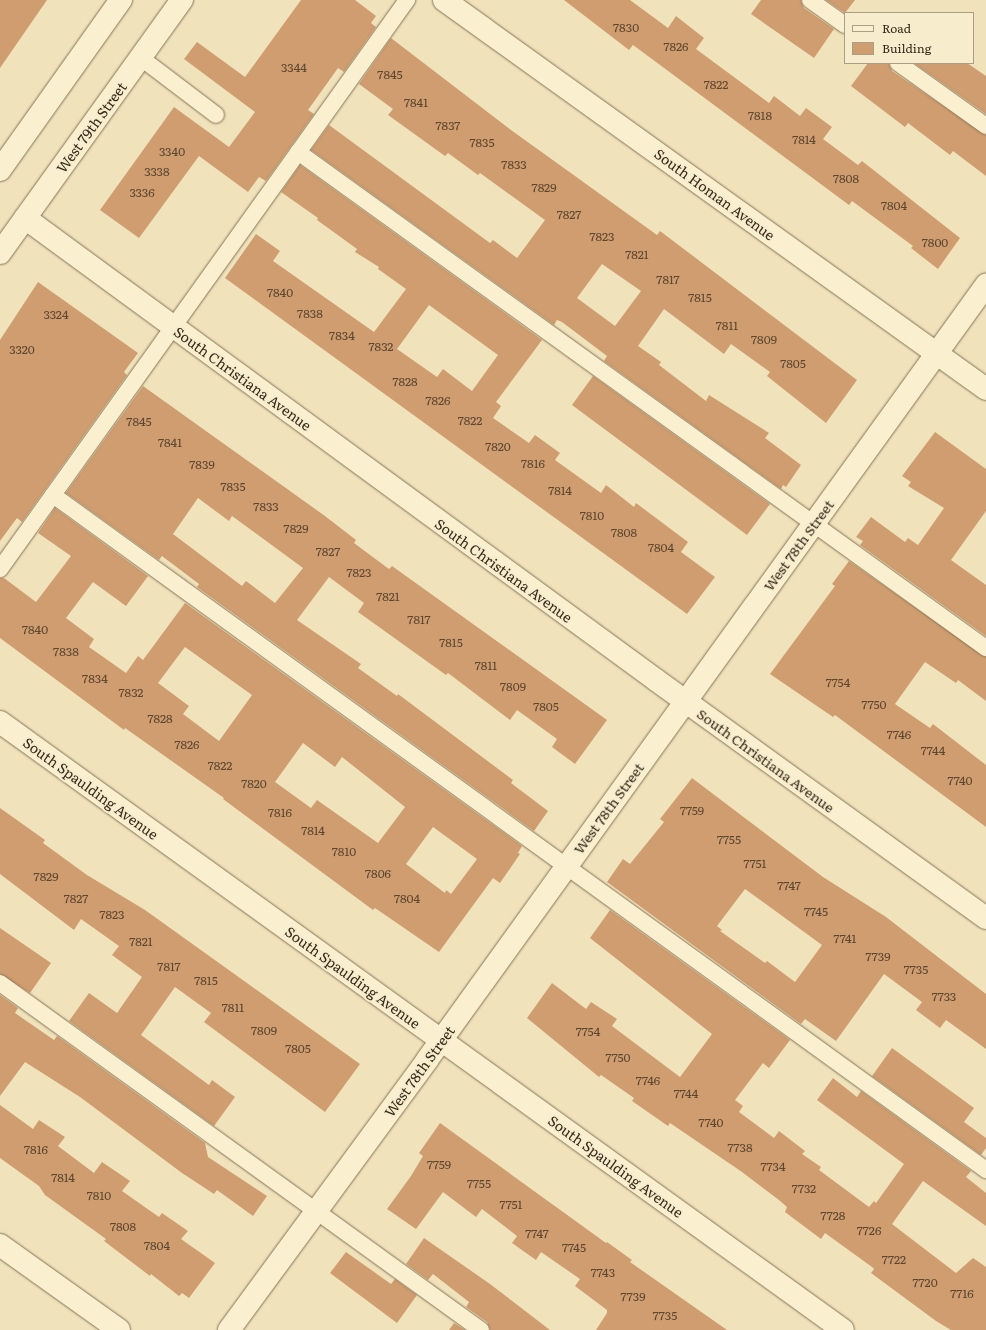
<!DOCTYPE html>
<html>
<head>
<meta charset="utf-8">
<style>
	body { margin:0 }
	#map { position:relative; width:986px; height:1330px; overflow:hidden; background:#f0e3bc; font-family:Literata,serif }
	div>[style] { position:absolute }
	.building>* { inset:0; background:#d09d70 }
	.roads { filter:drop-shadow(0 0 1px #887355) drop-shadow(0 0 1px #887355) }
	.lane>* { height:16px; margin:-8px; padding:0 8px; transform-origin:8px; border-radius:8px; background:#faf0d0 }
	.street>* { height:22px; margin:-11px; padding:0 11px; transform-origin:11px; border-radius:11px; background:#faf0d0 }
	.secondary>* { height:22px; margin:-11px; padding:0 11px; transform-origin:11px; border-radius:11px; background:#faf0d0 }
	span { translate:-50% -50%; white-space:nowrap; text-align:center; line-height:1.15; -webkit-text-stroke:4px #f7edcc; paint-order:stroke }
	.number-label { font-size:12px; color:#5c4730 }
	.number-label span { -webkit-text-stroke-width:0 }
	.street-label { font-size:14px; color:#362a1b }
	.legend { position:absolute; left:844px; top:12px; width:130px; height:52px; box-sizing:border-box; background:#f7edcc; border:1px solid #aa9f85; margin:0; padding:5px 7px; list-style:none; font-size:12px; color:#362a1b }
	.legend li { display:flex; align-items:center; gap:8px; height:20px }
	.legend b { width:20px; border:1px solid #aa9f85 }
</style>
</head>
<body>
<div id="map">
	<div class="building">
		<i style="clip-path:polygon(0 0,47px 0,0 68px)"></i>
		<i style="clip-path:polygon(301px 0,355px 0,376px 16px,371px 23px,376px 27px,344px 72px,338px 68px,308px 110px,314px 114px,266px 181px,259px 177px,248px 192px,199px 156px,139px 238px,100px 210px,174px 107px,229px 147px,255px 112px,184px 59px,197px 42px,245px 77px)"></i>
		<i style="clip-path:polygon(564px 0,630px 0,668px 28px,676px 16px,704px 38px,696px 49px,769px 103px,774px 96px,800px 116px,806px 108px,832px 127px,823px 139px,858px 165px,862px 161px,960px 238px,938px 269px,911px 248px,913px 246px,852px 201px,849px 205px,633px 45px,629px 50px)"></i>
		<i style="clip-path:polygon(761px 0,801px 0,804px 8px,834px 29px,814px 58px,751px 14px)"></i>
		<i style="clip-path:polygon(826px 0,855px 0,845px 13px)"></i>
		<i style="clip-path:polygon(evenodd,391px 38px,511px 130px,657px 235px,660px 231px,857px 380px,826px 423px,767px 376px,770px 372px,731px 344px,724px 354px,664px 309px,638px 346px,661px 362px,659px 365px,706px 401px,709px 395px,769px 433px,765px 438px,801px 465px,786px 487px,783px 485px,781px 489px,604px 361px,607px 356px,562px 322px,557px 320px,554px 325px,311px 150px,329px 125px,490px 243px,493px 240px,517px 258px,545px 220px,480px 173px,478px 175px,448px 153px,445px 156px,388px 115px,393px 109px,359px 84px,391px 38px,602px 264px,641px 291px,615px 326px,577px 298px,602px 264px)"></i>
		<i style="clip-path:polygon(868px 63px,889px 63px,892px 71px,986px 135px,986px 176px,953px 151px,950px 155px,908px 123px,905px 127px,851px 86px)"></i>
		<i style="clip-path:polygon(914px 63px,967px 63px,986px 76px,986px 114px)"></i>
		<i style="clip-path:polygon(evenodd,300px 165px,542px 340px,496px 402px,501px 406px,493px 418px,529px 443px,535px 435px,560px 453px,555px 460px,601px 493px,606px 485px,634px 507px,636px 503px,688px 542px,681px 552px,715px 577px,687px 614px,225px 278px,256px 234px,280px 251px,273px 261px,374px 332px,406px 289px,378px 269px,379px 267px,355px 252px,357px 249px,317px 220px,318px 218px,281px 192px,300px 165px,429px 305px,498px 355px,472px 391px,443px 369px,437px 377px,397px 349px,429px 305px)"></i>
		<i style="clip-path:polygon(38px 282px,138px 353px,124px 372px,127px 375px,22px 522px,17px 518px,0 541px,0 340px)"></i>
		<i style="clip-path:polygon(593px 376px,770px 504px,747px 535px,572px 405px)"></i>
		<i style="clip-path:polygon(evenodd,143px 386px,325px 516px,356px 540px,354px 543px,389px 569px,392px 566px,607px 720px,575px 764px,552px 747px,557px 739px,517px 710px,510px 720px,448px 673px,446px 675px,358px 612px,364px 603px,329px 577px,297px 620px,361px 664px,358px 668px,397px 696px,398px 694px,513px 780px,511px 783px,548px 811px,534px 831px,197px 587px,199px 584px,162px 556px,159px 560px,66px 493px,143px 386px,198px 498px,229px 521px,232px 516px,303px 568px,275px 603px,246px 581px,242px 586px,173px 534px,198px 498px)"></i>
		<i style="clip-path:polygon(935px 432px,986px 469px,986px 511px,951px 560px,986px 585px,986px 636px,860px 545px,863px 541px,856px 537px,871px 517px,905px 542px,908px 538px,918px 545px,944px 508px,908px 486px,911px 482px,902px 476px)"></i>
		<i style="clip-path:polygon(evenodd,55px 508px,148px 576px,126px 606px,93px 582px,66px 618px,94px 639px,89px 647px,126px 673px,138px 656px,143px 660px,185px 603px,522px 846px,518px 853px,520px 854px,500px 883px,493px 878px,439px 952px,375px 908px,373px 910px,223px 799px,224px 798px,125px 728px,124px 730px,0 638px,0 578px,4px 578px,36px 602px,71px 556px,38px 533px,55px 508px,185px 647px,252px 695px,219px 741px,183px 714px,189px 706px,158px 683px,185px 647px,55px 508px,303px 743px,335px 767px,342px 757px,405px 807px,378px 843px,317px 800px,311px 808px,275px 782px,303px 743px,55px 508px,433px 827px,477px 859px,451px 894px,446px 890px,445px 893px,406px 864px,433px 827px)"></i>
		<i style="clip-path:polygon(849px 561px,986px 657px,986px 701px,958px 680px,956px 683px,925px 662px,895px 704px,930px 728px,933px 724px,986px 765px,986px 827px,835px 715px,833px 717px,770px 674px,835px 586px,832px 584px)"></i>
		<i style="clip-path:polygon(evenodd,692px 778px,823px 877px,886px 917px,986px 994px,986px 1049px,946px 1020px,940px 1028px,916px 1010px,922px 1002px,884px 974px,836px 1041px,805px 1019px,801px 1024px,607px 882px,623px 859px,630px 864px,664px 822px,660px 819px,692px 778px,745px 889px,822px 945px,795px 982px,767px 961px,765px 963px,720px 931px,722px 930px,717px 926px,745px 889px)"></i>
		<i style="clip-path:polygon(0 808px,45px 840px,43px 843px,87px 875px,145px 910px,360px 1064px,325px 1112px,204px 1022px,211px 1013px,175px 987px,141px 1035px,209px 1085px,212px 1080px,235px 1097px,214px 1126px,69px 1021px,89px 993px,117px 1013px,142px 977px,112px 955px,119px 946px,81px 919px,74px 930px,0 874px)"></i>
		<i style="clip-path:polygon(610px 910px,790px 1040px,769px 1068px,763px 1063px,735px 1100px,743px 1106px,739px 1112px,774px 1138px,779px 1131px,805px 1151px,802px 1154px,821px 1167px,819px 1170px,869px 1207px,874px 1201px,876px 1203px,904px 1164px,817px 1100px,833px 1078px,857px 1097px,861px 1091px,971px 1171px,966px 1177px,986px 1193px,986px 1226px,923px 1181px,892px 1224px,956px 1273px,973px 1258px,986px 1267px,986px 1330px,951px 1330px,936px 1321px,871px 1273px,874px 1269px,872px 1267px,825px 1233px,821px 1239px,785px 1212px,787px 1207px,779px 1200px,742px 1172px,670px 1123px,668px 1126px,632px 1101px,634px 1098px,601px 1075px,599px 1077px,527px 1018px,552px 983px,586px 1009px,591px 1002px,617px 1019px,612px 1026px,680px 1077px,712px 1034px,590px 938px)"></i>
		<i style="clip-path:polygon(0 928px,51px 963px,30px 993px,0 974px)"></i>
		<i style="clip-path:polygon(0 995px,18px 1008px,15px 1013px,54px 1040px,57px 1036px,205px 1143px,208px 1157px,267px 1196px,253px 1216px,217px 1190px,214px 1194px,182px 1173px,80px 1097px,25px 1062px,0 1096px)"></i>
		<i style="clip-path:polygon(892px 1048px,974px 1108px,964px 1122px,986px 1138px,986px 1148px,981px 1155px,872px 1076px)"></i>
		<i style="clip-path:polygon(0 1105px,33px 1129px,39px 1120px,65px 1137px,58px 1146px,94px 1173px,102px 1162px,130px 1181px,122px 1191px,159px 1217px,162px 1213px,188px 1231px,181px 1239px,215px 1263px,189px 1298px,182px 1293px,179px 1296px,151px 1274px,150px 1276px,104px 1241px,106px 1239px,45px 1195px,39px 1186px,0 1158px)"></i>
		<i style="clip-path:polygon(440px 1123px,606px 1243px,607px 1242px,632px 1260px,630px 1262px,727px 1330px,596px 1330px,607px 1313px,607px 1310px,575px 1286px,580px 1279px,541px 1252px,536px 1260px,512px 1243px,517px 1236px,482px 1209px,476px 1217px,443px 1192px,416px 1229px,387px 1209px,411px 1176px,423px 1156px,419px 1153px)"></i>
		<i style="clip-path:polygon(424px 1238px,490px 1284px,550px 1330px,490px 1330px,487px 1322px,466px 1307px,469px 1302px,433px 1274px,428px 1280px,406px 1264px)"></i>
		<i style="clip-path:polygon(346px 1252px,391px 1284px,395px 1279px,417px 1295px,397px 1323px,330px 1273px)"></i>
		<i style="clip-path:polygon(454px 1323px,465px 1330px,449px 1330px)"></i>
	</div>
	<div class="roads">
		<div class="lane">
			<i style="left:810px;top:0;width:43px;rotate:35.5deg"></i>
			<i style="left:141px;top:58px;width:94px;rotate:37.2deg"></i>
			<i style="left:898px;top:63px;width:108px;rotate:35.6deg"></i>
			<i style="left:298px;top:152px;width:848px;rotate:35.79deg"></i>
			<i style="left:53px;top:495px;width:1152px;rotate:35.88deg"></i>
			<i style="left:0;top:569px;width:700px;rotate:-54.42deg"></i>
			<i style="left:0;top:983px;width:593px;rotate:35.81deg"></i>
		</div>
		<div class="street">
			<i style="left:444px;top:0;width:667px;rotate:35.67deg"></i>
			<i style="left:25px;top:218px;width:782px;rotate:36.21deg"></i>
			<i style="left:656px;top:680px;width:407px;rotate:35.8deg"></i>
			<i style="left:0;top:722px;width:1039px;rotate:35.8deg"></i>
			<i style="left:0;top:1245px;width:146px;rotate:35.5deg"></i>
			<i style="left:229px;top:1330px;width:335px;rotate:-53.7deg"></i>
			<i style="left:427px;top:1060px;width:956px;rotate:-54.2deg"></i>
		</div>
		<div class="secondary">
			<i style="left:0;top:170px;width:209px;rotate:-54.6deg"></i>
			<i style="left:0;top:253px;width:312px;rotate:-54.3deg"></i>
		</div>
	</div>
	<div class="number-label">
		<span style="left:626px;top:28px">7830</span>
		<span style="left:676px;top:47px">7826</span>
		<span style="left:294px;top:68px">3344</span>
		<span style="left:390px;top:75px">7845</span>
		<span style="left:716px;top:85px">7822</span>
		<span style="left:416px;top:103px">7841</span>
		<span style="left:760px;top:116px">7818</span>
		<span style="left:448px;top:126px">7837</span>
		<span style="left:804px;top:140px">7814</span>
		<span style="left:482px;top:143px">7835</span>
		<span style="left:172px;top:152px">3340</span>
		<span style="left:514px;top:165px">7833</span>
		<span style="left:157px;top:172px">3338</span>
		<span style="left:846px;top:179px">7808</span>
		<span style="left:544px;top:188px">7829</span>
		<span style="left:142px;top:193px">3336</span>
		<span style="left:894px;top:206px">7804</span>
		<span style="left:569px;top:215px">7827</span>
		<span style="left:602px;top:237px">7823</span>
		<span style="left:935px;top:243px">7800</span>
		<span style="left:637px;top:255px">7821</span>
		<span style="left:668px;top:280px">7817</span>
		<span style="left:280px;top:293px">7840</span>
		<span style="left:700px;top:298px">7815</span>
		<span style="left:310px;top:314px">7838</span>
		<span style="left:56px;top:315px">3324</span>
		<span style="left:727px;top:326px">7811</span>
		<span style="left:342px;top:336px">7834</span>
		<span style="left:764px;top:340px">7809</span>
		<span style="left:381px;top:347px">7832</span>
		<span style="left:22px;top:350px">3320</span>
		<span style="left:793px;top:364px">7805</span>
		<span style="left:405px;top:382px">7828</span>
		<span style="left:438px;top:401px">7826</span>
		<span style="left:470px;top:421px">7822</span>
		<span style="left:139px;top:422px">7845</span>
		<span style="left:170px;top:443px">7841</span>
		<span style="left:498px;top:447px">7820</span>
		<span style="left:533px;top:464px">7816</span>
		<span style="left:202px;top:465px">7839</span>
		<span style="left:233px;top:487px">7835</span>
		<span style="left:560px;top:491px">7814</span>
		<span style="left:266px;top:507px">7833</span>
		<span style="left:592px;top:516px">7810</span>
		<span style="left:296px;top:529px">7829</span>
		<span style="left:624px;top:533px">7808</span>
		<span style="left:661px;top:548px">7804</span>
		<span style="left:328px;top:552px">7827</span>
		<span style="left:359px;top:573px">7823</span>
		<span style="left:388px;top:597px">7821</span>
		<span style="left:419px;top:620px">7817</span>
		<span style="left:35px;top:630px">7840</span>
		<span style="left:451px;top:643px">7815</span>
		<span style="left:66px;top:652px">7838</span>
		<span style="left:486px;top:666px">7811</span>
		<span style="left:95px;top:679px">7834</span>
		<span style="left:838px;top:683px">7754</span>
		<span style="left:513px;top:687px">7809</span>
		<span style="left:131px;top:693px">7832</span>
		<span style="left:874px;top:705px">7750</span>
		<span style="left:546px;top:707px">7805</span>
		<span style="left:160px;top:719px">7828</span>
		<span style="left:899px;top:735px">7746</span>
		<span style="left:187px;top:745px">7826</span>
		<span style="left:933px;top:751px">7744</span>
		<span style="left:220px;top:766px">7822</span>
		<span style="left:960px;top:781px">7740</span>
		<span style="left:254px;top:784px">7820</span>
		<span style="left:692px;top:811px">7759</span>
		<span style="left:280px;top:813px">7816</span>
		<span style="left:313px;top:831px">7814</span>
		<span style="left:729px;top:840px">7755</span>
		<span style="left:344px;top:852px">7810</span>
		<span style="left:755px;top:864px">7751</span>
		<span style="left:378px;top:874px">7806</span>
		<span style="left:46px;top:877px">7829</span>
		<span style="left:789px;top:886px">7747</span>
		<span style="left:76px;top:899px">7827</span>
		<span style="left:407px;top:899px">7804</span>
		<span style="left:816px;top:912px">7745</span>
		<span style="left:112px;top:915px">7823</span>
		<span style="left:845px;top:939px">7741</span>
		<span style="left:141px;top:942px">7821</span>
		<span style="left:878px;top:957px">7739</span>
		<span style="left:169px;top:967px">7817</span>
		<span style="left:916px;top:970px">7735</span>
		<span style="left:206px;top:981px">7815</span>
		<span style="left:944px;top:997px">7733</span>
		<span style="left:233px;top:1008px">7811</span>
		<span style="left:264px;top:1031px">7809</span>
		<span style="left:588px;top:1032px">7754</span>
		<span style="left:298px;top:1049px">7805</span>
		<span style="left:618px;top:1058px">7750</span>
		<span style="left:648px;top:1081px">7746</span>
		<span style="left:686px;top:1094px">7744</span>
		<span style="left:711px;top:1123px">7740</span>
		<span style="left:740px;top:1148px">7738</span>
		<span style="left:36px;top:1150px">7816</span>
		<span style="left:439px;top:1165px">7759</span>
		<span style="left:773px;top:1167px">7734</span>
		<span style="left:63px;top:1178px">7814</span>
		<span style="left:479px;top:1184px">7755</span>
		<span style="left:804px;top:1189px">7732</span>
		<span style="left:99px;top:1196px">7810</span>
		<span style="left:511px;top:1205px">7751</span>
		<span style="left:833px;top:1216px">7728</span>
		<span style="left:123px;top:1227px">7808</span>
		<span style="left:869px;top:1231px">7726</span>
		<span style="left:537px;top:1234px">7747</span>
		<span style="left:157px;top:1246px">7804</span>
		<span style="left:574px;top:1248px">7745</span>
		<span style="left:894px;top:1260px">7722</span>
		<span style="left:603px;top:1273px">7743</span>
		<span style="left:925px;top:1283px">7720</span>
		<span style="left:962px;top:1294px">7716</span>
		<span style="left:633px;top:1297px">7739</span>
		<span style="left:665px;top:1316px">7735</span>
	</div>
	<div class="street-label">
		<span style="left:91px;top:127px;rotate:-54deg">West 79th Street</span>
		<span style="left:715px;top:194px;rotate:36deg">South Homan Avenue</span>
		<span style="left:243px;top:378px;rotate:36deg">South Christiana Avenue</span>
		<span style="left:798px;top:545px;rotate:-54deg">West 78th Street</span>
		<span style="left:504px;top:570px;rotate:36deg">South Christiana Avenue</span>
		<span style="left:766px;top:760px;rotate:36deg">South Christiana Avenue</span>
		<span style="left:91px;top:788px;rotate:36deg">South Spaulding Avenue</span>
		<span style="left:608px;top:808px;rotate:-54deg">West 78th Street</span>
		<span style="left:353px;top:977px;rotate:36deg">South Spaulding Avenue</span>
		<span style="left:419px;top:1071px;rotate:-54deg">West 78th Street</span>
		<span style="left:616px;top:1166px;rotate:36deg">South Spaulding Avenue</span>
	</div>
	<ul class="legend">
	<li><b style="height:5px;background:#faf0d0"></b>Road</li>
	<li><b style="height:11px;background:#d09d70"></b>Building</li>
	</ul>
</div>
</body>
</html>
